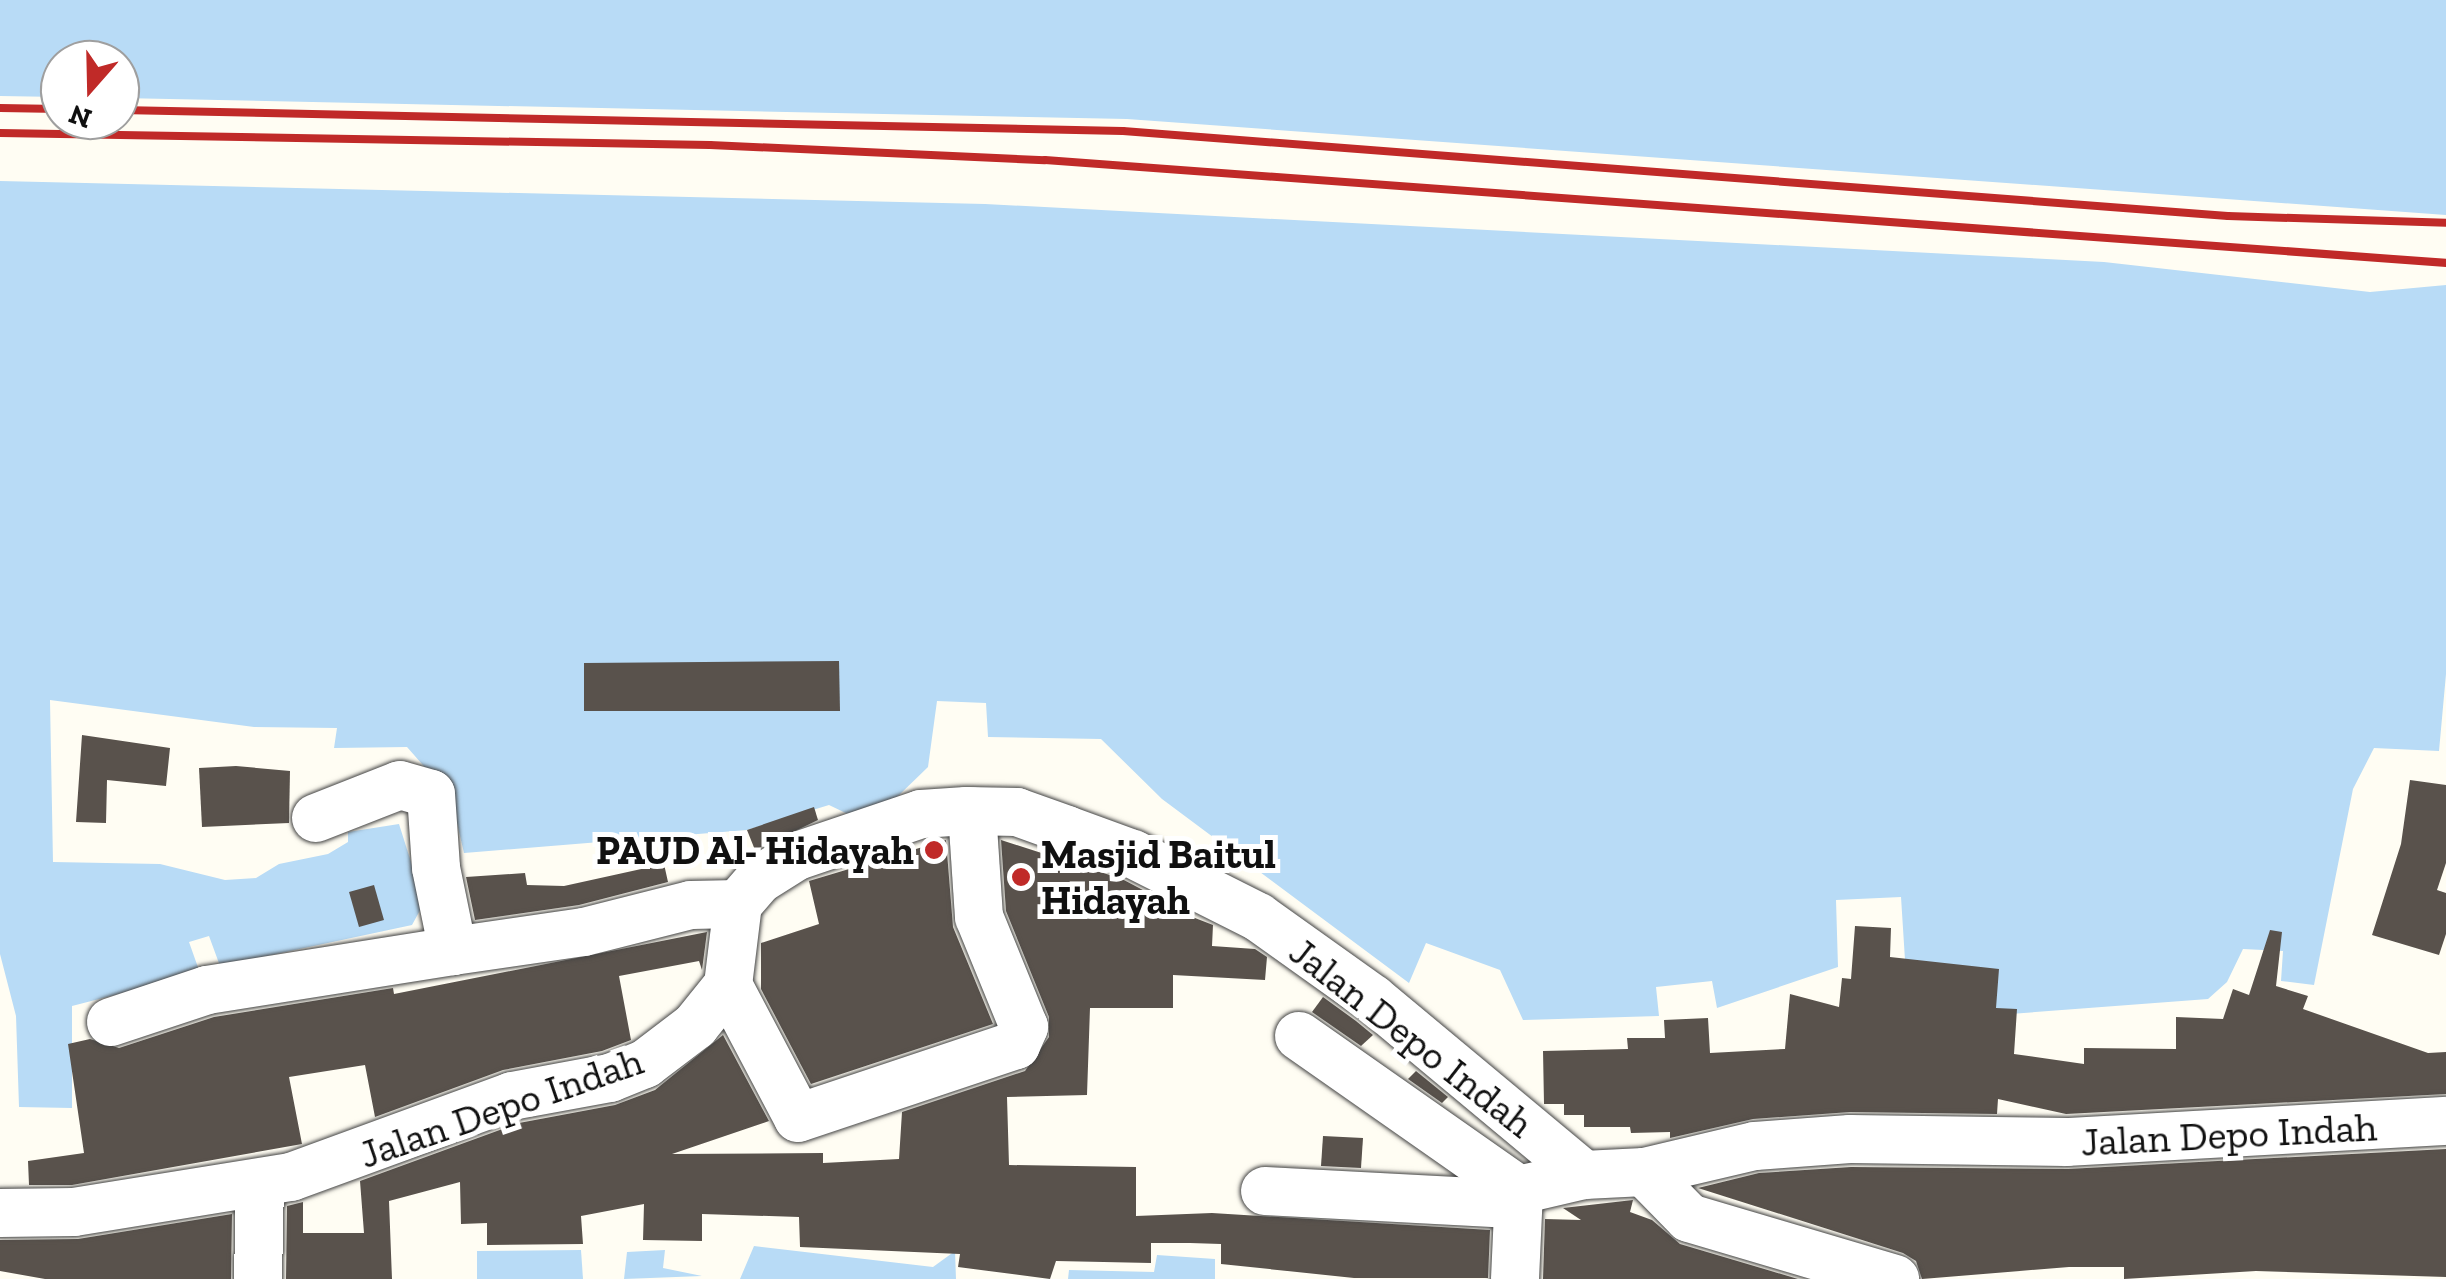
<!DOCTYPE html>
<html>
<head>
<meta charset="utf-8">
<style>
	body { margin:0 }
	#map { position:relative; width:2446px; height:1279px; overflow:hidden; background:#fffdf3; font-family:"Zilla Slab",serif }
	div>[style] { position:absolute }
	.water>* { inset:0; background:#b8dbf6 }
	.building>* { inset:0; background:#59524c }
	.roads { filter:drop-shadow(0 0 2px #434343) drop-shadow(0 0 2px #434343) }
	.minor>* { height:48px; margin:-24px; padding:0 24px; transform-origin:24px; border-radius:24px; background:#fff }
	.rail>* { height:8px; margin:-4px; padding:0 4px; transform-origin:4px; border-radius:4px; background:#c02a28 }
	.dots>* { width:28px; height:28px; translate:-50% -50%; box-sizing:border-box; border:5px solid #fff; border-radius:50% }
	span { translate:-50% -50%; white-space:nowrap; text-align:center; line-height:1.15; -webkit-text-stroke:10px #fff; paint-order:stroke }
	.poi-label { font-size:40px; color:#101010; font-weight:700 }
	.right { translate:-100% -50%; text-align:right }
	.left { translate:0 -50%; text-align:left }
	.street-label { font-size:40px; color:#101010 }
	.north { position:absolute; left:40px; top:40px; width:100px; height:100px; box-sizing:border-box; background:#fff; border:2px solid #9f9f9f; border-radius:50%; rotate:200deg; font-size:28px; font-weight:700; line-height:40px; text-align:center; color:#101010 }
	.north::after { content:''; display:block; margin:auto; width:35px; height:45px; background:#c02a28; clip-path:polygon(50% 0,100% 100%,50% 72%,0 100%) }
</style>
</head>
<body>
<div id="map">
	<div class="water">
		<i style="clip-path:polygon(0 0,2446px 0,2446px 215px,1127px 119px,120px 98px,120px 60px,60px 60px,60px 97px,0 96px)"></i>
		<i style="clip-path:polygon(0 181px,985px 204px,2104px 262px,2370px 292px,2446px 285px,2446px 674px,2439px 751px,2374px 748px,2353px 789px,2314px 985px,2281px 981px,2283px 951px,2243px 949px,2227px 982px,2208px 999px,1997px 1015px,1905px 960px,1901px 897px,1836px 900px,1838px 967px,1717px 1008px,1712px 981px,1656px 987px,1659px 1016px,1523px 1020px,1500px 970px,1426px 943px,1409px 983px,1162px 799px,1101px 739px,988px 737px,986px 703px,937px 701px,928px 767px,895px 799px,854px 817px,829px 805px,747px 830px,464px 853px,451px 797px,407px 747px,334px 748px,337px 728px,254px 727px,50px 700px,53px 862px,160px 864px,225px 880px,256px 878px,279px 864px,328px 854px,348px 842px,348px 832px,399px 824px,424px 903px,412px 925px,220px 966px,209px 936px,189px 942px,200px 973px,72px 1006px,72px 1108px,19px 1107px,16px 1016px,0 954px)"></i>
		<i style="clip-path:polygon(754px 1246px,933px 1267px,955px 1251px,956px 1279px,740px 1279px)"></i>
		<i style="clip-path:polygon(581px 1250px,583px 1279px,477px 1279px,477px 1251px)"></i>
		<i style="clip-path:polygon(665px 1250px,663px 1268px,702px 1276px,624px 1279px,627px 1252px)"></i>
		<i style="clip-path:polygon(1157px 1255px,1215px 1259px,1215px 1279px,1068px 1279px,1069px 1270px,1154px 1272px)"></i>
	</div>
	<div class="building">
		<i style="clip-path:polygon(839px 661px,840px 711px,584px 711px,584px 663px)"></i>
		<i style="clip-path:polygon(82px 735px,170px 748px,166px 786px,107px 780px,106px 823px,76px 822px)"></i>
		<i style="clip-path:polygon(236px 766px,290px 771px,289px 823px,202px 827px,199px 768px)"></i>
		<i style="clip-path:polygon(2410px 780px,2446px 785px,2446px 863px,2437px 890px,2446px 893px,2446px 934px,2439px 955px,2372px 935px,2401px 844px)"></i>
		<i style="clip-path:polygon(814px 807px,818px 820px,755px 850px,747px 830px)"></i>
		<i style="clip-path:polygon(946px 840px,953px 927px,993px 1024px,811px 1084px,761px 989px,761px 943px,819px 924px,809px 881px)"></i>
		<i style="clip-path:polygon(1001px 840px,1122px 879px,1160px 899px,1159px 904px,1213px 925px,1212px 946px,1255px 949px,1267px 957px,1265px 980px,1173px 975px,1173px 1008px,1090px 1008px,1087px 1095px,1007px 1097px,1009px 1165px,1136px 1167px,1136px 1216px,1212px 1213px,1490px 1230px,1488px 1278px,1354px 1278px,1221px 1264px,1221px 1244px,1190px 1243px,1151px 1243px,1151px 1263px,1056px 1261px,1050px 1279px,958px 1267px,960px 1254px,800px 1247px,799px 1217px,702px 1214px,702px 1241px,643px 1240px,644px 1204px,581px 1216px,583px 1244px,487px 1245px,487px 1223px,461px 1224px,460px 1182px,389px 1201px,392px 1279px,286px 1279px,287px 1206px,303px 1202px,303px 1233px,364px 1233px,360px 1181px,519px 1123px,615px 1105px,655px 1090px,723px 1035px,769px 1121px,672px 1154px,823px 1153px,823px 1163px,899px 1159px,902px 1112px,1025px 1071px,1049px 1037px,1049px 1017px,1006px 911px)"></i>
		<i style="clip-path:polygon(664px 864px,668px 882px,579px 905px,475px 920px,466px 877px,525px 873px,527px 885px,564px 886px)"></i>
		<i style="clip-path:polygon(374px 885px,384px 920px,359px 927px,349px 892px)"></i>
		<i style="clip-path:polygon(1855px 926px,1891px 928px,1890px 957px,1999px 969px,1996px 1008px,2017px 1009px,2014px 1054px,2084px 1064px,2084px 1048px,2176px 1049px,2176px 1017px,2223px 1019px,2233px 989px,2249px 995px,2270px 930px,2282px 932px,2276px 986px,2308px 996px,2303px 1009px,2428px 1053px,2446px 1052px,2446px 1094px,2066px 1114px,1998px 1099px,1997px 1114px,1850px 1112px,1753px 1119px,1670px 1138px,1670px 1132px,1631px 1133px,1630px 1127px,1584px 1127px,1584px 1115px,1564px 1115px,1564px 1104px,1544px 1104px,1543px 1051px,1628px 1049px,1627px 1038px,1665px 1038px,1664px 1020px,1708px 1018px,1710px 1053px,1785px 1049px,1790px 994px,1839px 1007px,1842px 978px,1851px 979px)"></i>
		<i style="clip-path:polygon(707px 932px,702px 970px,699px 961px,619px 976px,631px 1040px,602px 1051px,503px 1070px,375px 1117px,365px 1065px,289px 1077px,302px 1144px,72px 1185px,29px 1185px,28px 1161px,84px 1153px,68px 1044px,90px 1039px,119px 1048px,214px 1017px,393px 988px,394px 994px)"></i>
		<i style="clip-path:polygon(1323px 997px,1356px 1021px,1373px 1035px,1361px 1046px,1312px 1012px)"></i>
		<i style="clip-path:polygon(1416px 1071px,1448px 1097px,1442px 1103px,1408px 1079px)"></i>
		<i style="clip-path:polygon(1323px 1136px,1363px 1138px,1361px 1168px,1321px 1166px)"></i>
		<i style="clip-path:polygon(2446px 1149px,2446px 1277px,2256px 1271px,2124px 1279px,2124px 1267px,2069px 1267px,1922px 1279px,1916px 1261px,1903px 1253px,1698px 1188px,1759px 1173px,1851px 1167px,2068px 1169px)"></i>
		<i style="clip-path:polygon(1633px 1200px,1630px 1212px,1652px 1220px,1680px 1244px,1798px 1279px,1543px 1279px,1545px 1219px,1581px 1220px,1563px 1208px)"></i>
		<i style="clip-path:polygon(232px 1214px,231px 1279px,45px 1279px,0 1271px,0 1240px,78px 1239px)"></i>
	</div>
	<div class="roads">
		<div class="minor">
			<i style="left:316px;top:818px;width:90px;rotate:-21.4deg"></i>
			<i style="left:400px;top:785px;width:32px;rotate:16deg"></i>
			<i style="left:431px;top:794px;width:74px;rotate:86.1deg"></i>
			<i style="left:436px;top:868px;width:85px;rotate:78.4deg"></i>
			<i style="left:453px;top:951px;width:132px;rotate:-8.3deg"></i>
			<i style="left:584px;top:932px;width:110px;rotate:-14.2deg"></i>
			<i style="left:691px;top:905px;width:47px;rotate:-1.2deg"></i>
			<i style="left:728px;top:985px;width:150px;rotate:62.2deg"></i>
			<i style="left:798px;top:1118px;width:230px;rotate:-18.5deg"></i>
			<i style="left:1016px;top:1045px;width:20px;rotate:-66deg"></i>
			<i style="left:1024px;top:1027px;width:119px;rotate:-112.2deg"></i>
			<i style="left:979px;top:917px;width:106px;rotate:-93.8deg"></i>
			<i style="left:111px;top:1022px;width:101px;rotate:-18.4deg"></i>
			<i style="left:207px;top:990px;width:249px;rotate:-9deg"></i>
			<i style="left:1299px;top:1036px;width:269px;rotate:35deg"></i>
			<i style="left:1644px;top:1172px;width:64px;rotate:45.6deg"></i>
			<i style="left:1689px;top:1218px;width:215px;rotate:16.5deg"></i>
			<i style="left:1265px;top:1191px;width:252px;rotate:3deg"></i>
			<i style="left:0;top:1213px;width:74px;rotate:-0.8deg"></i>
			<i style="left:74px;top:1212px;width:220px;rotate:-9.2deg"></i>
			<i style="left:291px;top:1177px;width:235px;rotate:-20.1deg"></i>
			<i style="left:512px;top:1096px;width:100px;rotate:-10.4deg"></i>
			<i style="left:610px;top:1078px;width:38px;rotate:-22deg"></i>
			<i style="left:645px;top:1064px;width:63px;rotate:-37.2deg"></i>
			<i style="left:695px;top:1026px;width:53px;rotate:-51.2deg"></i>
			<i style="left:728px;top:985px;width:82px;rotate:-83deg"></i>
			<i style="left:738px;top:904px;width:33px;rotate:-49deg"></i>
			<i style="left:760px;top:879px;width:44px;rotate:-31.9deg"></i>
			<i style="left:797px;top:856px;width:131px;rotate:-18.7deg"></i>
			<i style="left:921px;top:814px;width:45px;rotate:-3.8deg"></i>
			<i style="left:966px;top:811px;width:51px;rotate:1.1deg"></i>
			<i style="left:1017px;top:812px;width:53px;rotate:19.8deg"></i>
			<i style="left:1067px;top:830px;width:70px;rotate:20deg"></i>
			<i style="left:1133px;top:854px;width:140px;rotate:26.7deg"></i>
			<i style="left:1258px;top:917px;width:141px;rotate:35.5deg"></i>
			<i style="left:1373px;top:999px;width:275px;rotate:39.8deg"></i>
			<i style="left:258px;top:1279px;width:96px;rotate:-88.8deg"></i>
			<i style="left:1515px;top:1279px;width:89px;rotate:-87.4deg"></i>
			<i style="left:1519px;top:1190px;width:67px;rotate:-13deg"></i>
			<i style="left:1584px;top:1175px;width:60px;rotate:-2.9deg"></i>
			<i style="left:1644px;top:1172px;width:114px;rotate:-13.2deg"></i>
			<i style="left:1755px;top:1146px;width:95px;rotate:-4.2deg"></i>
			<i style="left:1850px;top:1139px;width:217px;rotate:0.8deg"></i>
			<i style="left:2067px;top:1142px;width:380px;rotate:-3.2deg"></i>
		</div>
	</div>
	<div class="rail">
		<i style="left:0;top:108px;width:60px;rotate:1deg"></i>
		<i style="left:120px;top:110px;width:1003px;rotate:1.2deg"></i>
		<i style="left:1123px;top:131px;width:1108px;rotate:4.4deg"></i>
		<i style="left:2228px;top:216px;width:218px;rotate:1.8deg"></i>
		<i style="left:0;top:133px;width:710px;rotate:0.97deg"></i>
		<i style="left:710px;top:145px;width:335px;rotate:2.6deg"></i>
		<i style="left:1045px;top:160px;width:1405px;rotate:4.2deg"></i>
	</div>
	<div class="dots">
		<i style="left:934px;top:850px;background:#c02a28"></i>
		<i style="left:1021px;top:877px;background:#c02a28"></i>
	</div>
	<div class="poi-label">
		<span class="right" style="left:914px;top:850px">PAUD Al- Hidayah</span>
		<span class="left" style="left:1041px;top:877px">Masjid Baitul<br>Hidayah</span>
	</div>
	<div class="street-label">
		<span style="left:1412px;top:1037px;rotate:38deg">Jalan Depo Indah</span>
		<span style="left:501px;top:1107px;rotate:-19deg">Jalan Depo Indah</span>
		<span style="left:2229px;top:1134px;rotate:-3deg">Jalan Depo Indah</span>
	</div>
	<div class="north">N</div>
</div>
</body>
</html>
